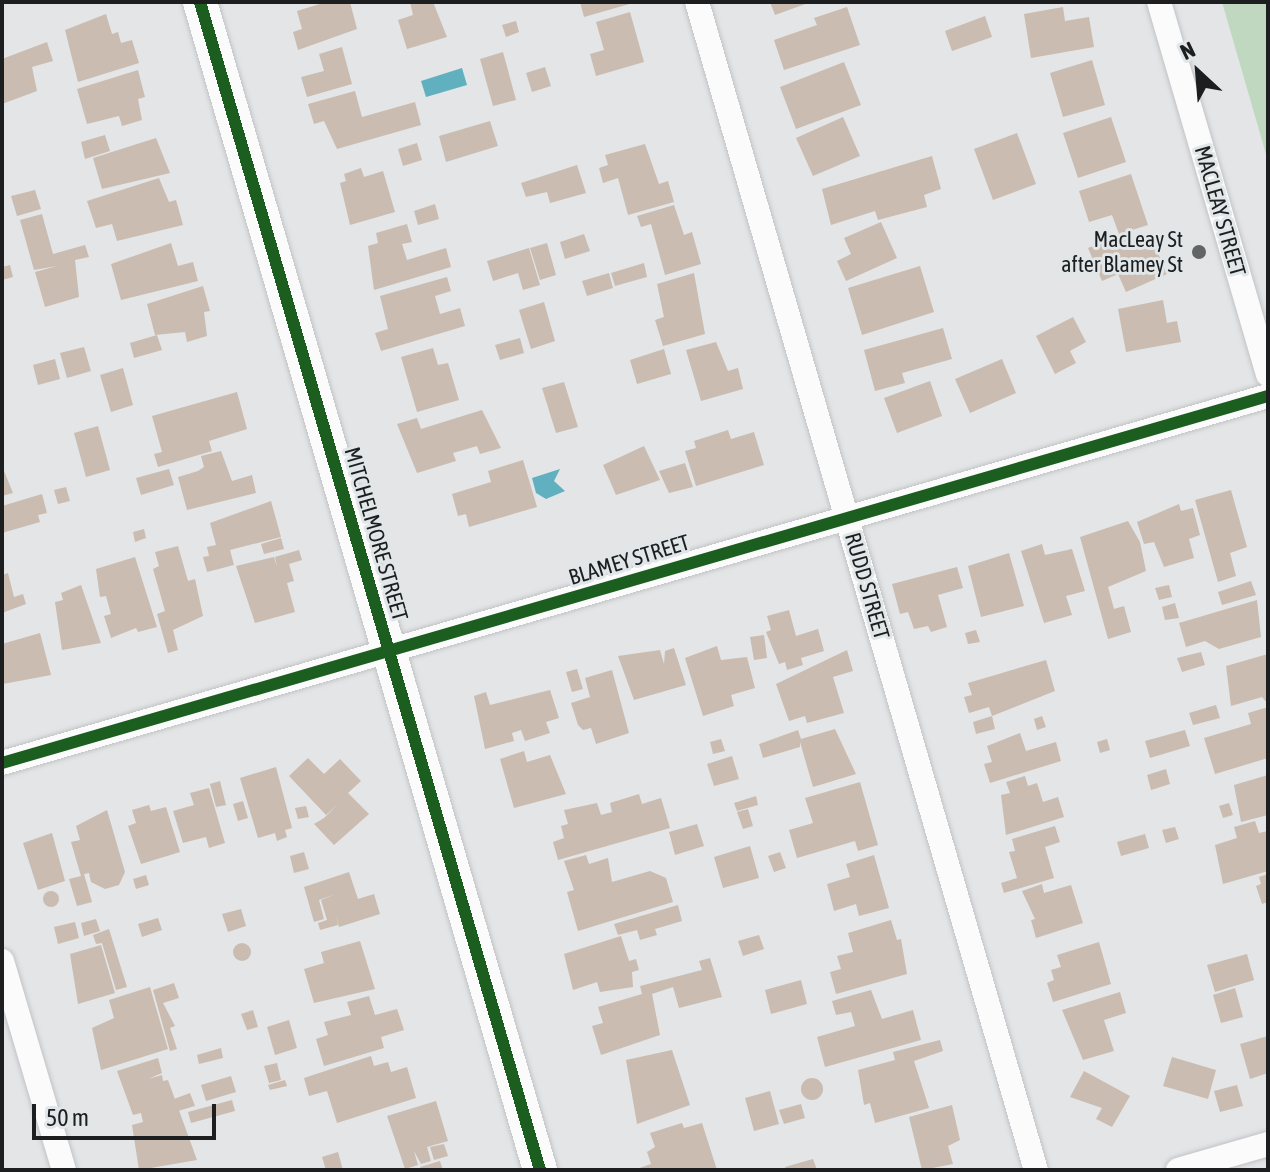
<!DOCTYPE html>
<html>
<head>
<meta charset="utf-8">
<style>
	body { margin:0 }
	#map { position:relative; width:1270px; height:1172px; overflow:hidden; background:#e3e5e7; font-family:"Asap Condensed",sans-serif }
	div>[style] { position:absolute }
	.green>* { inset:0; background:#bfd8bf }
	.water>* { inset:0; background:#61b0c0 }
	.building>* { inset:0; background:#cabcb0 }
	.round { border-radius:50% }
	.roads { filter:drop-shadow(0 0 2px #c2c3c5) drop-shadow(0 0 2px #c2c3c5) }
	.street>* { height:24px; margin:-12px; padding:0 12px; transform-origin:12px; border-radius:12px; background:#fbfbfb }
	.secondary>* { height:34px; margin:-17px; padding:0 17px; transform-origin:17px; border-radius:17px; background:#fbfbfb }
	.cycleway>* { height:12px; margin:-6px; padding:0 6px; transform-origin:6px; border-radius:6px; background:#1b5e20 }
	.dots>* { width:22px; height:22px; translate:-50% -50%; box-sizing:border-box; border:4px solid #e1e6e9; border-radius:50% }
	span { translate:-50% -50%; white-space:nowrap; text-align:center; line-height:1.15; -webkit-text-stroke:6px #e1e6e9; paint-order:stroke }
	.street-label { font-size:22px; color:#1c1e1f }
	.poi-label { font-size:22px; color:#1c1e1f }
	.right { translate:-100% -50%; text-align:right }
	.frame { position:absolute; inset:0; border:4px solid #1c1e1f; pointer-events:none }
	.north { position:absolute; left:1158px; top:32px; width:80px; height:80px; -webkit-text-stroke:6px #e1e6e9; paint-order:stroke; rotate:334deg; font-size:22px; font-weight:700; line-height:32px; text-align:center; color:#1c1e1f }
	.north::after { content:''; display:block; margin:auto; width:28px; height:36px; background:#1c1e1f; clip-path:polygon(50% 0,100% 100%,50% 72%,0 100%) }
	.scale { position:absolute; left:32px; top:1104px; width:184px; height:36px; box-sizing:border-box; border:4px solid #1c1e1f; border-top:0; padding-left:10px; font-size:24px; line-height:28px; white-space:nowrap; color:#1c1e1f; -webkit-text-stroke:6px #e1e6e9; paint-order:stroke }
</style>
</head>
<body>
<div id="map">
	<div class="green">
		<i style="clip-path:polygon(1222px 2px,1268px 2px,1268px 161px)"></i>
	</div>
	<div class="water">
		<i style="clip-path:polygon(462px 68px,467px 85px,426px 97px,421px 81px)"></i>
		<i style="clip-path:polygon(560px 469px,554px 481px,565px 491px,546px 499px,536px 493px,532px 478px)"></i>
	</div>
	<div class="building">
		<i style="clip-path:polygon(326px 2px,350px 2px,357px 29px,298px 50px,293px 32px,302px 29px,297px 11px)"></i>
		<i style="clip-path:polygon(410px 2px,433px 2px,447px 37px,407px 49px,398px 20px,413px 15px)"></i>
		<i style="clip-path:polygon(580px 2px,633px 2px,633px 3px,584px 17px)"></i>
		<i style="clip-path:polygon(770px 2px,811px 2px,775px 15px)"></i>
		<i style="clip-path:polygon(847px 7px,860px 45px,784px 70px,774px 40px,817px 25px,814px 18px)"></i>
		<i style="clip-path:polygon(1063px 7px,1065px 21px,1089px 17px,1094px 47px,1031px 58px,1024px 14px)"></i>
		<i style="clip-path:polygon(630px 12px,644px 62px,596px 76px,590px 54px,604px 50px,596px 22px)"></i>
		<i style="clip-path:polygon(106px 14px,112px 34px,118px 32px,121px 43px,132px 40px,139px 63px,78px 82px,65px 30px)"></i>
		<i style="clip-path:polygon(985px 16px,992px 37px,952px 51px,945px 31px)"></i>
		<i style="clip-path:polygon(516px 21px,519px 32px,506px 37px,502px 25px)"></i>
		<i style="clip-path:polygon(47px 42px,53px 61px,32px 67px,37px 91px,2px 104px,2px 59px)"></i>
		<i style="clip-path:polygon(342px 47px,352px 84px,307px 97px,301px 77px,324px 71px,319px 54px)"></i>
		<i style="clip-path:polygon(503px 52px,516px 100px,493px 106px,480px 59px)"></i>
		<i style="clip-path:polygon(1092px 60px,1105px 105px,1063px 117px,1050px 73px)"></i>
		<i style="clip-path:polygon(844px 62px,861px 105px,796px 129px,780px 87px)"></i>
		<i style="clip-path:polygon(545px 67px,551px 86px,532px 92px,526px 73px)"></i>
		<i style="clip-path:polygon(138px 70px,145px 97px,138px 99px,142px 120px,122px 126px,119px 116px,87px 124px,77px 89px)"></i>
		<i style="clip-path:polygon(355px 91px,362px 117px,415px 102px,421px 125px,337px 149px,324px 121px,314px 124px,308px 104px)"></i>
		<i style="clip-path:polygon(843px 117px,860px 156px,813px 176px,796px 138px)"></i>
		<i style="clip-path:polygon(1111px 117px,1126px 162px,1078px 178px,1063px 133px)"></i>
		<i style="clip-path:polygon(490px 121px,498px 146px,446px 162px,439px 136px)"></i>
		<i style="clip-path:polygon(1017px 133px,1036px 184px,993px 200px,974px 149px)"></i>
		<i style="clip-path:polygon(105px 135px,110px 151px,85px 159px,81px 142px)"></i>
		<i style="clip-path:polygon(156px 138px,170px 173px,102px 189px,93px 158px)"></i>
		<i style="clip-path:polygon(417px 143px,422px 160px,403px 166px,398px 149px)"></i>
		<i style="clip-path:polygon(645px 144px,659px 184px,668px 181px,674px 202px,628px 215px,618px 178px,603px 183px,599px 168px,608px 165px,605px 155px)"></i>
		<i style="clip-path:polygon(932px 156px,941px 189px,924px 195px,927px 207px,878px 220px,875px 211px,831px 225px,822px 189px)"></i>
		<i style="clip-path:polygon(577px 165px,586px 193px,550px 203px,547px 192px,526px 197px,521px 183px)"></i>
		<i style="clip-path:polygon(361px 168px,364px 177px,383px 171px,395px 212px,350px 225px,340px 183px,346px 181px,344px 174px)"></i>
		<i style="clip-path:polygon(1131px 174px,1148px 225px,1119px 234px,1112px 215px,1089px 222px,1079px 191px)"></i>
		<i style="clip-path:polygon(159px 178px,169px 202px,176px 200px,183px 225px,117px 241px,112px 224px,96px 228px,87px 201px)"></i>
		<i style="clip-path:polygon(35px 190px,41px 209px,17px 216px,11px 196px)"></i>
		<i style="clip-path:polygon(435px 204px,439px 219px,418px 225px,414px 211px)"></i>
		<i style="clip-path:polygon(674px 205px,684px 235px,692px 232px,701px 264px,665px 275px,651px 224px,641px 227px,637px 216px)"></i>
		<i style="clip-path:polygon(42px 214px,53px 254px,85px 245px,89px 257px,75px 260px,79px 297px,45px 307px,35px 272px,57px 266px,34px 270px,20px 220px)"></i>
		<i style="clip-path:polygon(881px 222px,897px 258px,846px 281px,837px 261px,851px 254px,844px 238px)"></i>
		<i style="clip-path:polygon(407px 224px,412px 242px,402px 244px,407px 260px,446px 248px,451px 267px,374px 290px,368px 246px,378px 243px,376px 233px)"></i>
		<i style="clip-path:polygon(1129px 231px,1134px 244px,1151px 237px,1167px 274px,1126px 292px,1118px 274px,1102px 281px,1088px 248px)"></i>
		<i style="clip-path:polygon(584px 234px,590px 251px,565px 259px,560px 242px)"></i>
		<i style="clip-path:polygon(171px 243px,178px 266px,193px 262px,198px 281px,121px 300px,111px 264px)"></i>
		<i style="clip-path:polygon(547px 243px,556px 275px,540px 280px,530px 248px)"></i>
		<i style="clip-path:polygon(529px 248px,540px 285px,523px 290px,518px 273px,493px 281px,487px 261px)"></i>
		<i style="clip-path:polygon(644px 263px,647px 277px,615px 286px,611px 273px)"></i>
		<i style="clip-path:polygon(10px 265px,13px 277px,2px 280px,2px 267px)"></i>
		<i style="clip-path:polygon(920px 266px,934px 312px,862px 335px,848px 288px)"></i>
		<i style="clip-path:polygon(609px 273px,613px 288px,587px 296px,582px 281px)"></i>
		<i style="clip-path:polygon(694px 273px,705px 334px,663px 346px,655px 320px,664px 317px,657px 284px)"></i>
		<i style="clip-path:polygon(447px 277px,451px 291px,435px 296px,440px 314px,460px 308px,465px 326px,381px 351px,375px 333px,388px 329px,380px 296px)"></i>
		<i style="clip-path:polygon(203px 286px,210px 311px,204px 312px,207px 336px,187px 342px,185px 332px,155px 335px,147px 304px)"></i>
		<i style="clip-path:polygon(1163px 300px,1167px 323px,1177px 321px,1181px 342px,1126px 352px,1118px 309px)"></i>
		<i style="clip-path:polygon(544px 302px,555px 341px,531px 349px,519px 310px)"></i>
		<i style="clip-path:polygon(1073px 317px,1086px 342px,1070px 351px,1076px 363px,1055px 374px,1036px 336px)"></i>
		<i style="clip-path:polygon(943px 328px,952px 359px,902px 373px,905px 383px,875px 391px,864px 350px)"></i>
		<i style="clip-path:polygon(157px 335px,162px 350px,134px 358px,130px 343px)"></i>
		<i style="clip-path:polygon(520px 338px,524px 353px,500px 360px,495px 345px)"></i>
		<i style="clip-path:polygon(716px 342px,728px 371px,738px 368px,743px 389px,701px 401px,686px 350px)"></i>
		<i style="clip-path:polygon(84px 347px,91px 371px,67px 378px,60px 353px)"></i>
		<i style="clip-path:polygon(433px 348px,438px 365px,448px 363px,459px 400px,417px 412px,401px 357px)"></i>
		<i style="clip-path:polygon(664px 349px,671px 374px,637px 384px,630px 360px)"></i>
		<i style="clip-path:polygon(55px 359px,60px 379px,38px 385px,33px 365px)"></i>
		<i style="clip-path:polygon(1002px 359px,1016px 393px,970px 413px,955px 379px)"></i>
		<i style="clip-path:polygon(123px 368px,133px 405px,111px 412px,100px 375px)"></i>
		<i style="clip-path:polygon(930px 381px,942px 416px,897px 433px,884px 398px)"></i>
		<i style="clip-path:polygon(564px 382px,578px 427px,556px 433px,542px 388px)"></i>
		<i style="clip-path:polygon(237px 392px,247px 429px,209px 441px,212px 451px,158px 467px,154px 454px,162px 452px,152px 416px)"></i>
		<i style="clip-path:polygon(482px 410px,501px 448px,480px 454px,477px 446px,453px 453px,456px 461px,417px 473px,397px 424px,417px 418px,421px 429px)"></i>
		<i style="clip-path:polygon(98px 426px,110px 470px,86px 477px,74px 433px)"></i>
		<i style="clip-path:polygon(728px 430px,731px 439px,754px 432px,764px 465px,696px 486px,685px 451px,696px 448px,694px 441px)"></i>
		<i style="clip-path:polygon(644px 446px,660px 480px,616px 495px,603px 465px)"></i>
		<i style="clip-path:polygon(221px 451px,232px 481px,252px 475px,256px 493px,187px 510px,178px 477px,198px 471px,204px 467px,201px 456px)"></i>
		<i style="clip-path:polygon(523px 460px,537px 507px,469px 527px,466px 514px,458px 516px,452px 494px,491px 482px,488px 471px)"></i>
		<i style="clip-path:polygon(685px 463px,693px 487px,669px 493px,659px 471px)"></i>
		<i style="clip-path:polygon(2px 466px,13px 493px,2px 496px)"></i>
		<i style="clip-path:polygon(169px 469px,174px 485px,141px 495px,136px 478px)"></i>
		<i style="clip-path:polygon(66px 487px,70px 501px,58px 504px,54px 490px)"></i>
		<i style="clip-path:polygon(1231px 490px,1247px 547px,1230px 553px,1236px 576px,1218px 582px,1195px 500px)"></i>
		<i style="clip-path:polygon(42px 494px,47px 513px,38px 515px,40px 522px,2px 533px,2px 506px)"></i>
		<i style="clip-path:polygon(271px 501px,281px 537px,230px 550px,234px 565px,207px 572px,203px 557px,209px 556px,207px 547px,216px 545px,210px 523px)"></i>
		<i style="clip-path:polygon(1179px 504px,1181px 511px,1193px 508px,1200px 535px,1189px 539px,1194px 558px,1164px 567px,1154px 542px,1144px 544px,1137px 522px)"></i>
		<i style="clip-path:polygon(1128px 521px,1140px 542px,1146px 571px,1108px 587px,1114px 609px,1124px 606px,1131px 632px,1108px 639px,1080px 537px)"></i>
		<i style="clip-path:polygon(144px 529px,146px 538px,135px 542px,133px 532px)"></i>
		<i style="clip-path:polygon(281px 538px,284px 549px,264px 554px,261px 544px)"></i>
		<i style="clip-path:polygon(1042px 544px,1045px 555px,1072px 549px,1085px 591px,1066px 596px,1072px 615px,1044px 623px,1021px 551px)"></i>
		<i style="clip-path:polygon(178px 546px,188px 581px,195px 579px,203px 616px,173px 630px,178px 650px,168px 653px,157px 614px,165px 611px,153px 569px,159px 566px,155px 552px)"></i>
		<i style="clip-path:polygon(299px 550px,302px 560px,289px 564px,294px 581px,287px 583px,295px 612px,255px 623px,236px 566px,274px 557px,277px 567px,275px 557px)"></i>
		<i style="clip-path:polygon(1009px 553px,1024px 606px,981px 617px,968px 566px)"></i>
		<i style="clip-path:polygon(135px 557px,157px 627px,138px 632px,136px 628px,111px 638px,104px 616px,111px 614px,106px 596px,100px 597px,96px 569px)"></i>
		<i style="clip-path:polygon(957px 567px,963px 588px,938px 595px,947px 627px,931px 632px,928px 626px,914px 629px,908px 612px,900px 614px,892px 584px)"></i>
		<i style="clip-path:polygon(8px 573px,14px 597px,23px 594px,26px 604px,2px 613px,2px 575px)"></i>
		<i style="clip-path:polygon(1251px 581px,1256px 595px,1222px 605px,1218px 592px)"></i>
		<i style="clip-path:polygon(81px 585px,101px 643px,62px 650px,55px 602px,63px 600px,61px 593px)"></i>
		<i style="clip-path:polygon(1169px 585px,1172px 597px,1159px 600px,1155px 588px)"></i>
		<i style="clip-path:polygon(1257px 600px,1261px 637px,1219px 649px,1205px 641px,1186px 647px,1179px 623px)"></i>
		<i style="clip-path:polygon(1175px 603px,1179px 618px,1165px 620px,1162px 607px)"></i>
		<i style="clip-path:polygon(789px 610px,796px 636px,818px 629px,824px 651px,801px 658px,803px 665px,787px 670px,785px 662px,779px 664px,766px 632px,771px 630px,767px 616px)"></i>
		<i style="clip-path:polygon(976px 630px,980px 642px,968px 644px,965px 633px)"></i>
		<i style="clip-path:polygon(40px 633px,51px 675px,3px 684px,2px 644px)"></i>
		<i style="clip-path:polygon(764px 635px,767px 658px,754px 660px,750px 637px)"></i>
		<i style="clip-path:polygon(717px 646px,721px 660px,747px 657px,755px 688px,731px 695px,734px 706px,703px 716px,685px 658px)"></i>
		<i style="clip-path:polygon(674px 648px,686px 685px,634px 700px,618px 656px,660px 650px,664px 664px,665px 651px)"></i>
		<i style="clip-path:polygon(847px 650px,853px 671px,833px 677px,844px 713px,807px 723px,805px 716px,789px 721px,776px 684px)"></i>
		<i style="clip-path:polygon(1201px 652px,1205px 665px,1182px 672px,1177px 658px)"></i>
		<i style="clip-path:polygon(1268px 654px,1268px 704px,1262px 697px,1231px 706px,1226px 666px)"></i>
		<i style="clip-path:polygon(1046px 660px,1055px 691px,992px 716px,989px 707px,969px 713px,964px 697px,972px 695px,968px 683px)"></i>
		<i style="clip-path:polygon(577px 669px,583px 689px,572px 692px,566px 672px)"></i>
		<i style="clip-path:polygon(612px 670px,629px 733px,596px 744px,591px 728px,583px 730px,578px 725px,571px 703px,590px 697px,585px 678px)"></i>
		<i style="clip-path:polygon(550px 690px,559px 718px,546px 722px,550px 733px,525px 741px,521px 730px,512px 733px,514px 741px,485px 749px,474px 696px,486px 692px,490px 705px)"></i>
		<i style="clip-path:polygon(1216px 705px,1220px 718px,1193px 725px,1189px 713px)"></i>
		<i style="clip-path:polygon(1268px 707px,1268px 758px,1215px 774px,1204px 738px,1251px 724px,1248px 713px)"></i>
		<i style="clip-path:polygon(992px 716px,995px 729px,976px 734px,973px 722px)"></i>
		<i style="clip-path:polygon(1042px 716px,1046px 727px,1037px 730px,1034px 719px)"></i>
		<i style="clip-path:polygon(835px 729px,856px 774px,813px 787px,800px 742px,800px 747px,763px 758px,759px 744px,798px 730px,801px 739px)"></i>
		<i style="clip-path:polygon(1185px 730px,1190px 746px,1150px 758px,1145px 741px)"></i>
		<i style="clip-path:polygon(1020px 733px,1026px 751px,1056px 742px,1061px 761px,990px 783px,984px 764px,992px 762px,987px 746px)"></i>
		<i style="clip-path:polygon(721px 739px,725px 751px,713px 754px,710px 742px)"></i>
		<i style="clip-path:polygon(1107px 739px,1110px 750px,1100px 753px,1097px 742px)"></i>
		<i style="clip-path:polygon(524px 751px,527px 762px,550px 755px,566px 794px,514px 808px,500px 759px)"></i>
		<i style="clip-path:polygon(732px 756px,739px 779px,714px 786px,707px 764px)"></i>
		<i style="clip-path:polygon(308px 758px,324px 774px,340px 759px,361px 781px,348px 793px,369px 814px,334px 845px,314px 824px,324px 818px,337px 805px,326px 815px,289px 776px)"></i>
		<i style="clip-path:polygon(276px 767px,292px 828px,285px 830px,287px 837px,277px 841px,275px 833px,258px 838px,240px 778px)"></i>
		<i style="clip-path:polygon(1166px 769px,1170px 784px,1151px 790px,1147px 775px)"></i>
		<i style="clip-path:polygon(1268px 775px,1268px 815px,1241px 822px,1234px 785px)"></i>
		<i style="clip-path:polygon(1025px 776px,1028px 786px,1037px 783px,1043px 802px,1058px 797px,1064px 817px,1006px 835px,1001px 795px,1010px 793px,1006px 782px)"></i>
		<i style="clip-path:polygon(220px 781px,226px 805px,216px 807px,210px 784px)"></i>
		<i style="clip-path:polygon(860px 782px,878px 845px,858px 851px,855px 841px,797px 858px,789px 830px,813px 823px,805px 798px)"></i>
		<i style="clip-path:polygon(209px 788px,225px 843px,209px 848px,206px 837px,183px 843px,173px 811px,194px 805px,190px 793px)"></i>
		<i style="clip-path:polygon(639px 794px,642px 804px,661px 798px,670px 828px,558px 860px,553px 842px,564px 838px,561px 826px,568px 824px,564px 810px,597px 803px,601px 815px,612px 812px,610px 803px)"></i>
		<i style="clip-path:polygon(756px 796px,758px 805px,737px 811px,734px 803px)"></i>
		<i style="clip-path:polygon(243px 801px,248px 818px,238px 821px,233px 804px)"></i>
		<i style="clip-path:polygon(1229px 803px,1233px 815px,1223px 818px,1219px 806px)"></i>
		<i style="clip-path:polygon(149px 805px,151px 811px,166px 807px,180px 852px,141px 864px,128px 826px,136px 823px,132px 810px)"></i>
		<i style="clip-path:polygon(306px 806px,309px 817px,298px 819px,295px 808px)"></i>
		<i style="clip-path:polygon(748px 809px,753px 826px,743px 829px,737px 812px)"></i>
		<i style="clip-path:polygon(107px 810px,125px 872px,119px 885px,105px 889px,91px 882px,89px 873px,84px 874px,92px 902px,77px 906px,69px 879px,81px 876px,71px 842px,80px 840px,76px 826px)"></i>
		<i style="clip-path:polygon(1255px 821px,1259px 833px,1268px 831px,1268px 871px,1223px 884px,1215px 845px,1237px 838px,1234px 827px)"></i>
		<i style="clip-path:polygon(697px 824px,704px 846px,675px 855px,669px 832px)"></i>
		<i style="clip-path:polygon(1055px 826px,1060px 842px,1045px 847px,1054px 878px,1004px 893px,1001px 883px,1017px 878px,1009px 852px,1015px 851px,1012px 839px)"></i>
		<i style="clip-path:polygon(1175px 827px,1179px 839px,1166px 843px,1162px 830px)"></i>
		<i style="clip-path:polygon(52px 833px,65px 881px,38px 890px,23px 843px)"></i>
		<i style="clip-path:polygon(1145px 834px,1149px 848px,1121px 856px,1117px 842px)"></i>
		<i style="clip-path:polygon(750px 846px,759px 878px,723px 888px,714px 857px)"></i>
		<i style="clip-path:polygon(304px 852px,309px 869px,294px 873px,290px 856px)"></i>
		<i style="clip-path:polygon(780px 852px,786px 868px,774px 872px,768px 856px)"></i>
		<i style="clip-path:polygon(586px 855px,589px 864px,608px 858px,612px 882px,650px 871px,666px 878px,673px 902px,578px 931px,567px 892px,574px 890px,564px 861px)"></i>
		<i style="clip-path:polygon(874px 855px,889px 908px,859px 916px,856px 904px,834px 911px,827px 884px,850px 877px,846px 864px)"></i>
		<i style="clip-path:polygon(349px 872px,358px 899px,374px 894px,380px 914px,339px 927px,336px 916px,338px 925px,320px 930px,318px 923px,327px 920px,321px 900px,336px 894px,319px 900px,324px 919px,314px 922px,304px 887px)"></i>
		<i style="clip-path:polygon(1268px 874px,1268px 902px,1262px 904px,1256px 886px,1261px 884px,1259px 877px)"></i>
		<i style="clip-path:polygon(146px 875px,149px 885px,136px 889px,133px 879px)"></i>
		<i style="clip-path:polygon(1042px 884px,1044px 893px,1071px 885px,1083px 923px,1036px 938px,1031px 920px,1035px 919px,1022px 891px)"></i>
		<i class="round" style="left:43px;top:891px;width:16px;height:16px"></i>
		<i style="clip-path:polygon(678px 905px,682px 921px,655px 929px,657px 935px,640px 940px,637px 930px,618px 935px,614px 924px)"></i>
		<i style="clip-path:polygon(241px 909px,246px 926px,228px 932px,222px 914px)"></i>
		<i style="clip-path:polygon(158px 918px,162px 930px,142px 937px,138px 924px)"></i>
		<i style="clip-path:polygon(96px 919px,100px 931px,84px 936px,81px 923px)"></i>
		<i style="clip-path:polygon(891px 920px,897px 940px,901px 939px,907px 974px,836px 994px,830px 972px,841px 969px,837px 956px,853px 952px,848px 933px)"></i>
		<i style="clip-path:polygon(75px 922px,79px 938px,58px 944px,54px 927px)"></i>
		<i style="clip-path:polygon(109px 929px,127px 987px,116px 990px,102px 943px,96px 944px,93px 935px)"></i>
		<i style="clip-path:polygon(759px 935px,764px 949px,743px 956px,738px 941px)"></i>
		<i style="clip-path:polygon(621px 936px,629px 961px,636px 959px,639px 970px,632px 972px,633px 987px,600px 992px,597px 982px,573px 990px,564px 954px)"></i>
		<i style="clip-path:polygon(360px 941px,375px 989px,314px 1003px,304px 969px,324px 963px,321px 952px)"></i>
		<i style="clip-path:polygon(1099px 942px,1111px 984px,1053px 1002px,1047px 983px,1054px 980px,1051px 970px,1061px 967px,1057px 955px)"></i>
		<i class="round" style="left:233px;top:943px;width:18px;height:18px"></i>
		<i style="clip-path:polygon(101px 945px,115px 993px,78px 1004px,70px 954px)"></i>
		<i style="clip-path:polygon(1247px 954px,1254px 980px,1215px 992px,1207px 965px)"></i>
		<i style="clip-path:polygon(710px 958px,722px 997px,679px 1008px,673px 987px,652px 994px,660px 1035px,601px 1055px,592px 1026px,603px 1023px,598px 1007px,642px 994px,640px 986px,702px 970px,699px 961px)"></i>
		<i style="clip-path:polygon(801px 980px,807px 1004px,771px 1014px,765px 990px)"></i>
		<i style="clip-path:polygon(174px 983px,179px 998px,163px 1003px,175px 1026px,170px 1028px,177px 1049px,170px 1051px,153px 990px)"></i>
		<i style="clip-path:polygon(150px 987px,168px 1049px,101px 1070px,92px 1028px,114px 1018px,109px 1000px)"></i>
		<i style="clip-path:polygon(1235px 988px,1243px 1017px,1221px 1023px,1213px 995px)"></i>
		<i style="clip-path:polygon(871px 990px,882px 1019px,913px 1010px,921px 1040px,825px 1067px,817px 1037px,855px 1026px,851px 1012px,836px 1015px,832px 1001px)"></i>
		<i style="clip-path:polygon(1120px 992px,1126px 1013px,1104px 1020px,1114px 1051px,1083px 1060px,1062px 1010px)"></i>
		<i style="clip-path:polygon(369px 996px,375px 1015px,397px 1009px,404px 1030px,381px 1037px,384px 1048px,324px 1066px,316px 1039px,328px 1035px,324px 1022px,351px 1015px,347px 1002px)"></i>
		<i style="clip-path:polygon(253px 1010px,258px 1027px,247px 1030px,241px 1014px)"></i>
		<i style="clip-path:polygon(289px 1020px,297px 1048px,275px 1055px,267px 1027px)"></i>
		<i style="clip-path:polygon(1268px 1036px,1268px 1073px,1250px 1079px,1240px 1044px)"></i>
		<i style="clip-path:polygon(940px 1040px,943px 1051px,914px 1061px,929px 1108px,875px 1123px,870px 1103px,864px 1105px,858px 1070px,895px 1060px,893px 1052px)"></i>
		<i style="clip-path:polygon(221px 1048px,223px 1058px,199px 1064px,197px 1055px)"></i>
		<i style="clip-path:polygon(672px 1050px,690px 1105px,637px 1124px,626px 1060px)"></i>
		<i style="clip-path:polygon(371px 1056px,374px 1066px,388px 1062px,391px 1072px,407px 1067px,416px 1098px,337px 1123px,327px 1091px,309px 1096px,304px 1078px)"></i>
		<i style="clip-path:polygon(1172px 1057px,1216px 1070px,1208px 1099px,1163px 1086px)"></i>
		<i style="clip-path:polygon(158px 1058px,162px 1073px,148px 1079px,162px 1075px,163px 1081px,168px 1080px,197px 1160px,139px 1170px,132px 1125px,143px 1122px,141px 1113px,133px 1115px,117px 1071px)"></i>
		<i style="clip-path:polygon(277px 1063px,281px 1080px,269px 1083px,264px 1066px)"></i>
		<i style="clip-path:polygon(1084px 1071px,1130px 1096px,1112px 1127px,1096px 1119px,1102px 1108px,1070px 1097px)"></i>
		<i style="clip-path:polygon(231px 1076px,236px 1092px,206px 1101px,201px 1085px)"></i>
		<i class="round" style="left:801px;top:1078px;width:22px;height:22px"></i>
		<i style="clip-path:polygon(285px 1080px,287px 1086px,270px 1090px,268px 1085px)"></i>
		<i style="clip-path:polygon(1237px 1085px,1243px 1106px,1220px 1112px,1214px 1091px)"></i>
		<i style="clip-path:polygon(770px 1091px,779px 1124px,754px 1131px,745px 1098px)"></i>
		<i style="clip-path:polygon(190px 1093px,195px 1106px,178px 1111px,174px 1099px)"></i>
		<i style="clip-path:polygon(232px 1100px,235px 1111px,191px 1123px,188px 1112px)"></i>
		<i style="clip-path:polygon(436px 1101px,448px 1141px,427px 1147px,431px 1161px,421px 1164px,414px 1151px,418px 1165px,405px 1169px,387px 1116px)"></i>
		<i style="clip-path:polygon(801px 1104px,805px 1118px,784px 1124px,779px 1110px)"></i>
		<i style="clip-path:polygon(952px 1105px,960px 1140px,948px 1146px,953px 1164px,922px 1170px,909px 1117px)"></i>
		<i style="clip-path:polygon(682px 1123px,684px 1128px,702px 1123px,717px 1170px,634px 1170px,651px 1164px,647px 1152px,655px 1147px,650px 1133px)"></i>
		<i style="clip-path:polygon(444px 1144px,448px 1156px,434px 1160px,430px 1147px)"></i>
		<i style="clip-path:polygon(338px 1152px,343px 1170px,326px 1170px,322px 1157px)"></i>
		<i style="clip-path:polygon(813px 1159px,817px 1170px,786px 1170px,785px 1167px)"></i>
		<i style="clip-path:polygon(440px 1161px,443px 1170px,421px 1170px,420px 1167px)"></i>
	</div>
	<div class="roads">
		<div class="street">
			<i style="left:697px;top:2px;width:1216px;rotate:73.82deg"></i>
			<i style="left:1159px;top:2px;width:388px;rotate:73.7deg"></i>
			<i style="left:2px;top:763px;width:1318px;rotate:-16.17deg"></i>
			<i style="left:2px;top:961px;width:218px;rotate:73.5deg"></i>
			<i style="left:1178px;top:1170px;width:94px;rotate:-16.1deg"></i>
		</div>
		<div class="secondary">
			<i style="left:200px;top:2px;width:1216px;rotate:73.77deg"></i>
		</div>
	</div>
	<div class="cycleway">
		<i style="left:200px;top:2px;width:1216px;rotate:73.77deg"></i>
		<i style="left:2px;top:763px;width:1318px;rotate:-16.17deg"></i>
	</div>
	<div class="dots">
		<i style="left:1199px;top:252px;background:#626465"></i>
	</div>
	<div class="street-label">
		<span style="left:1220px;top:211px;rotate:74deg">MACLEAY STREET</span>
		<span style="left:376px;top:534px;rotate:74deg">MITCHELMORE STREET</span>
		<span style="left:629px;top:560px;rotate:-17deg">BLAMEY STREET</span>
		<span style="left:867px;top:586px;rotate:74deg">RUDD STREET</span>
	</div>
	<div class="poi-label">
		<span class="right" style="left:1183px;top:252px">MacLeay St<br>after Blamey St</span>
	</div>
	<div class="frame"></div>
	<div class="north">N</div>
	<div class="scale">50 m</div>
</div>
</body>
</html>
